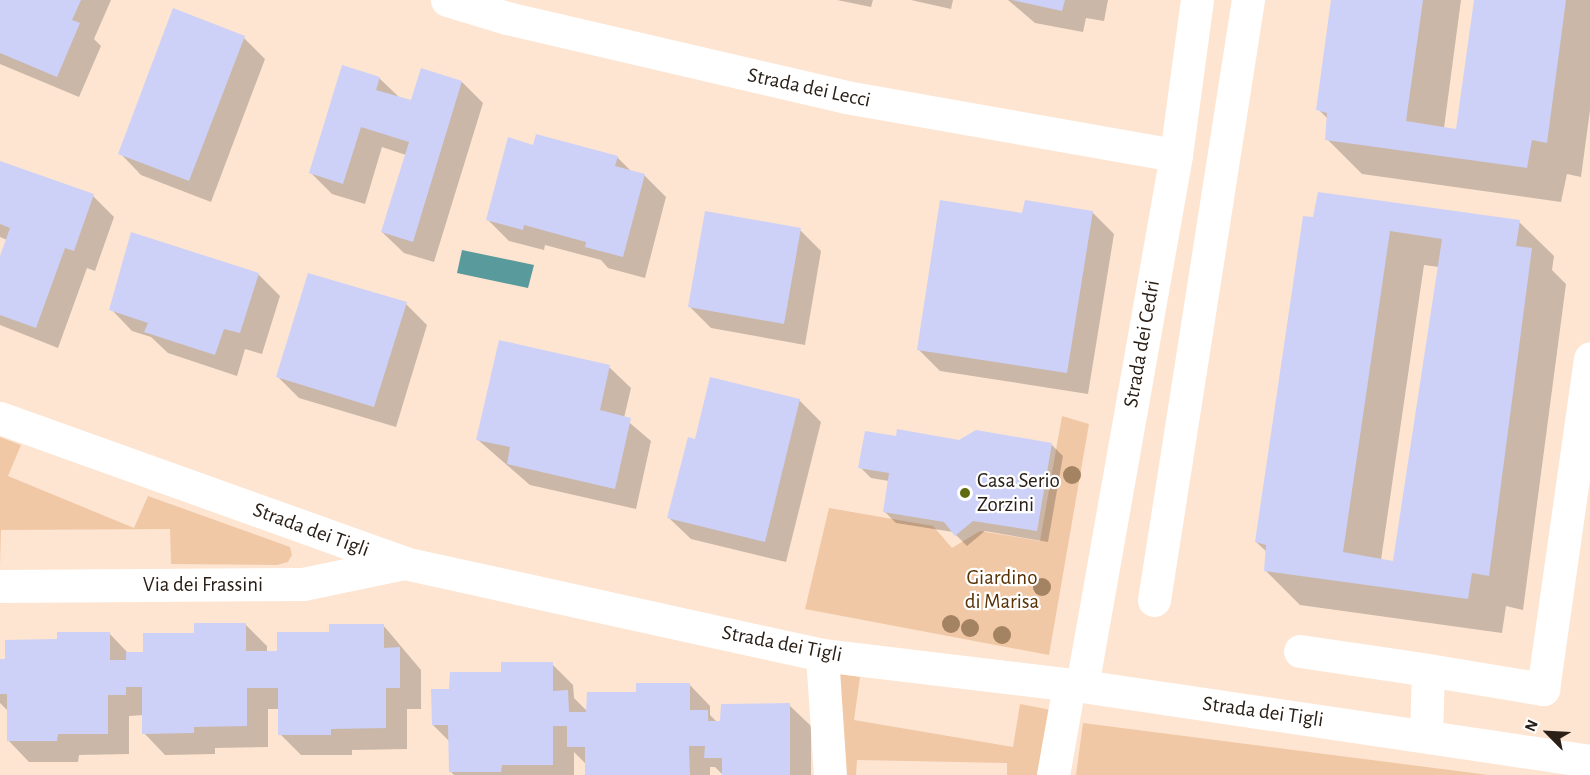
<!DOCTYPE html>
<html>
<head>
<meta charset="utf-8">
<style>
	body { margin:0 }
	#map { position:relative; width:1590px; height:775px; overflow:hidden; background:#fde5d1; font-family:"Alegreya Sans",sans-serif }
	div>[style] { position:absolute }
	.green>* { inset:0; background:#f1c8a6 }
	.water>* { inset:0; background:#599a9c }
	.shadow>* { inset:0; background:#0003 }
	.building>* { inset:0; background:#cdd1f8 }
	.minor>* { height:33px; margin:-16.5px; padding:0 16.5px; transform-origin:16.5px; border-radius:16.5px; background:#fff }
	.trees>* { width:18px; height:18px; margin:-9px; border-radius:50%; background:#a38361 }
	.dots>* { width:16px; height:16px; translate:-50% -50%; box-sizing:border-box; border:3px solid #fff; border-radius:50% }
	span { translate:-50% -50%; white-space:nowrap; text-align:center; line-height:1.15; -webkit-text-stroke:4.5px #fff; paint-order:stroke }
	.street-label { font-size:21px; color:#2b2017 }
	.poi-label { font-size:21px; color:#2b2017 }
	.left { translate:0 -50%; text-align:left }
	.park-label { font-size:21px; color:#593206 }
	.north { position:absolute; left:1518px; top:703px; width:60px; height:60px; -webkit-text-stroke:4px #fff; paint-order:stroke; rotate:294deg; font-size:16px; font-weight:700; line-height:24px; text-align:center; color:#2b2017 }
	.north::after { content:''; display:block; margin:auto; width:21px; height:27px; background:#2b2017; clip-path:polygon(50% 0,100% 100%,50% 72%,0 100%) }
</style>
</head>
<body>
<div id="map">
	<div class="green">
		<i style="clip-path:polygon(1062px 416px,1089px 424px,1049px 655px,805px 609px,829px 508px,933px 526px,952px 548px,980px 531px,1040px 541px)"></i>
		<i style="clip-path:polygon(0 437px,21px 445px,8px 476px,134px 528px,148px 496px,290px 547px,292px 555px,288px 562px,277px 565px,171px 564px,170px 529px,1px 530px,0 566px)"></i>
		<i style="clip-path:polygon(834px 673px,860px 677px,854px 720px,1013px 747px,1020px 704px,1051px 710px,1045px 775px,1007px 775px,1007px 763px,857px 760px,856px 775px,839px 775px)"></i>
		<i style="clip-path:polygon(1083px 723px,1489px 775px,1076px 775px)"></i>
	</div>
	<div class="water">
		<i style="clip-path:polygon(462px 250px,534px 265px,528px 288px,457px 273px)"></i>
	</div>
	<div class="shadow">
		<i style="clip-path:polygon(0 0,111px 0,94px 39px,101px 46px,79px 97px,0 64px)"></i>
		<i style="clip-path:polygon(837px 0,873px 0,871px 7px)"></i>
		<i style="clip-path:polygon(911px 0,953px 0,951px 9px)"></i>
		<i style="clip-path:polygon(1008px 0,1108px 0,1104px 21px,1086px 18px,1083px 32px,1035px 23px)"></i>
		<i style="clip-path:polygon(1333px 0,1461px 0,1444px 128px,1458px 130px,1476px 0,1590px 0,1590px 110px,1581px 177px,1567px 174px,1561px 202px,1362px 174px,1327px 139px,1328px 119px,1318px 109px)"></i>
		<i style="clip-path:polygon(244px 38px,265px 59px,211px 202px,141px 175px,120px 153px)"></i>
		<i style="clip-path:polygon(379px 78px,400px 98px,412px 102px,462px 82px,483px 103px,434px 262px,404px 253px,382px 232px,406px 155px,382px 147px,365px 204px,332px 194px,311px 173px)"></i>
		<i style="clip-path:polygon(617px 157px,632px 172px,645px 176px,666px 197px,645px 278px,608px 268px,601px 260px,545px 245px,544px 250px,509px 241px,487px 219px)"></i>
		<i style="clip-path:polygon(0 162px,93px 196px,114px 217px,95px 271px,87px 268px,58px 348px,0 325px,0 260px,7px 240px,0 237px)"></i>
		<i style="clip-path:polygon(1092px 212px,1114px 234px,1088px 394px,940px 371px,918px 349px,1024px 214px)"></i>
		<i style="clip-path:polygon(evenodd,1314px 219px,1519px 222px,1554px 256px,1552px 270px,1566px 284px,1523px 610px,1506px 606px,1502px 633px,1300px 605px,1265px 570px,1267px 552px,1256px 542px,1314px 219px,1424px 265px,1439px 267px,1395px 563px,1381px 560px,1424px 265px)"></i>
		<i style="clip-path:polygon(800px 230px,821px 251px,805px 345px,711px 328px,689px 306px)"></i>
		<i style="clip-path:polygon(132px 234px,259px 275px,280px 296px,262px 354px,245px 349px,237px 376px,168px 353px,151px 337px,132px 331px,111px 309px)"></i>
		<i style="clip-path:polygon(406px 304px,427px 325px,396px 427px,299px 398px,278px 377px)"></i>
		<i style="clip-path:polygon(609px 367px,631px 388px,624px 418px,651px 441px,636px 509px,530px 485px,477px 439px)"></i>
		<i style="clip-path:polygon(799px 400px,821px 422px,786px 562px,691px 539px,669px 518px,696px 441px)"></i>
		<i style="clip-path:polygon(976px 432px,1052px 445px,1063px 456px,1048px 542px,985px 531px,967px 546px,953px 532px,896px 523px,885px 512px,889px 481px,871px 478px,860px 467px,897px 438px,959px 441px)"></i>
		<i style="clip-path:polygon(246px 625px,267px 646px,267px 653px,279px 652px,330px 633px,383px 625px,421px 670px,421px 709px,407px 709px,407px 749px,352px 750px,352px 755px,301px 755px,280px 734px,279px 709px,268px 709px,268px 747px,215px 748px,215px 754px,165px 755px,144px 733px,144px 715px,129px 716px,129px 754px,79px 755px,78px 762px,29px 762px,8px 740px,8px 711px,0 703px,0 661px,58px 641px,109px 633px,129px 654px,145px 653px,195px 634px)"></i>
		<i style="clip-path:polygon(552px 664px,573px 685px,574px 698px,588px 712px,638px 693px,689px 684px,710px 706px,710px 715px,718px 723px,789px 705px,811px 726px,811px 775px,723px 775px,715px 767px,710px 767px,710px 775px,587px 775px,587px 765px,574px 752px,574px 775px,454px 775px,450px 771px,450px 742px,433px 725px,451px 690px,503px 673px)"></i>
	</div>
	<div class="building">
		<i style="clip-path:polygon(0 0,81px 0,72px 20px,80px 23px,57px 77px,0 53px)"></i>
		<i style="clip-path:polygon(1012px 0,1065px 0,1062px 11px)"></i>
		<i style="clip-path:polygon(1331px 0,1423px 0,1406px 121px,1456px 129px,1474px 0,1566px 0,1547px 143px,1532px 140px,1527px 168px,1325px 140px,1327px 113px,1316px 110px)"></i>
		<i style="clip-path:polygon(173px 8px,245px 36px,189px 181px,118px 154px)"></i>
		<i style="clip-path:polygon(342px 65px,380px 77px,376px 90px,411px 100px,421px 68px,462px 81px,413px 242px,381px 232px,409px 142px,361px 127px,343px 184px,309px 173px)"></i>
		<i style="clip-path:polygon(536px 134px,618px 156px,615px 166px,645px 174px,623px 257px,585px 247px,586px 242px,524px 225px,523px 230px,486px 220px,508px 137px,533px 145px)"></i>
		<i style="clip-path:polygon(0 161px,94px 194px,74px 251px,65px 248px,36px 328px,0 315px,0 256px,10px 228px,0 224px)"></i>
		<i style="clip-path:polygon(evenodd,1318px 192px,1520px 220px,1516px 246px,1532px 248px,1489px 576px,1472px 573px,1468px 599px,1264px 571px,1266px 545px,1255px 542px,1303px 216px,1313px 217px,1318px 192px,1390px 231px,1442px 239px,1393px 561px,1343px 552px,1390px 231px)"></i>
		<i style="clip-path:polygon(940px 200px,1022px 213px,1025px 200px,1093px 211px,1067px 373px,917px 350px)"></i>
		<i style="clip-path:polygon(705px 211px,801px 228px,784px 324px,688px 307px)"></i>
		<i style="clip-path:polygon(131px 232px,259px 273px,240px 333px,224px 329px,215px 355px,144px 332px,148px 323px,109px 310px)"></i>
		<i style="clip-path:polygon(308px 273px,407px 302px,374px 407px,276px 377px)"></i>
		<i style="clip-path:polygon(499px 340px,610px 365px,600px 410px,631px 418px,615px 489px,507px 464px,510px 447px,476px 440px)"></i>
		<i style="clip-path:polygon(710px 377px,800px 399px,765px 542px,667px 518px,688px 437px,695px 439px)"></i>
		<i style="clip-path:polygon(897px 429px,959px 440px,976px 430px,1052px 443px,1037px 531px,973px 521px,955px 536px,944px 522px,883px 512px,889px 473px,858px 468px,865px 431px,896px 436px)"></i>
		<i style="clip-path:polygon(194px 623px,246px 623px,246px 651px,277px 651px,277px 632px,329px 632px,329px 624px,384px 624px,384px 648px,400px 647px,400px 688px,386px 688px,386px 728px,331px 729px,331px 735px,278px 735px,278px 688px,247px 688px,247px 726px,194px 727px,194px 733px,142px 734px,142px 687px,126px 687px,126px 695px,108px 695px,108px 734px,58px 734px,57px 741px,7px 741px,7px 694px,0 694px,0 659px,5px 659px,5px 640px,57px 639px,57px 632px,110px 632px,110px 660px,126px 660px,126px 652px,143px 652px,143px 633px,194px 633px)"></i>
		<i style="clip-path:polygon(501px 662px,553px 662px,553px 691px,568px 690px,569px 712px,586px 712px,587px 692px,636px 692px,636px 683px,690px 683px,690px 710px,708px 710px,708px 721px,720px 721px,721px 704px,790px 703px,790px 775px,722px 775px,722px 758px,704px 758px,705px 746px,689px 746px,690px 775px,585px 775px,585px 747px,567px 747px,567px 726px,553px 726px,553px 765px,502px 765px,501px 772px,449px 772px,448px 725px,432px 725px,431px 689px,449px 689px,450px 672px,501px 672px)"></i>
	</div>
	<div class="minor">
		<i style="left:447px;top:0;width:63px;rotate:16.7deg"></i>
		<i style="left:507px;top:18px;width:348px;rotate:13.1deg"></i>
		<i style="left:846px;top:97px;width:335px;rotate:10deg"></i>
		<i style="left:0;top:418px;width:429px;rotate:19.7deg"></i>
		<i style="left:404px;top:563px;width:428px;rotate:12.4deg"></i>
		<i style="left:822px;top:655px;width:262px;rotate:6.8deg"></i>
		<i style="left:1082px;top:686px;width:514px;rotate:8.4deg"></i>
		<i style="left:0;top:586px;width:303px;rotate:-0.4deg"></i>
		<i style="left:303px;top:584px;width:103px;rotate:-11.7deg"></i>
		<i style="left:1154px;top:600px;width:607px;rotate:-81.1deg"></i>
		<i style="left:1300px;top:651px;width:129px;rotate:8.4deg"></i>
		<i style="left:822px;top:655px;width:120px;rotate:86.2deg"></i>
		<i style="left:1082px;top:686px;width:539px;rotate:-79.96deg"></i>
		<i style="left:1176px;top:155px;width:156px;rotate:-82.3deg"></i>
		<i style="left:1426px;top:735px;width:65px;rotate:-88.2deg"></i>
		<i style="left:1428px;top:670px;width:117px;rotate:9.4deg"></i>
		<i style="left:1543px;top:689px;width:334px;rotate:-81.9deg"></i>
		<i style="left:1053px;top:775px;width:91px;rotate:-79.9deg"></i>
	</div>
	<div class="trees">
		<i style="left:1072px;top:475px"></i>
		<i style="left:1042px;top:587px"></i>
		<i style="left:951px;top:624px"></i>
		<i style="left:970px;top:628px"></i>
		<i style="left:1002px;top:635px"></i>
	</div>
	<div class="dots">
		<i style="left:965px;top:493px;background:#5f6b11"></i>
	</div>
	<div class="street-label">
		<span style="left:809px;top:88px;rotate:12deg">Strada dei Lecci</span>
		<span style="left:1142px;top:344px;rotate:-80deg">Strada dei Cedri</span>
		<span style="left:311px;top:530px;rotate:20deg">Strada dei Tigli</span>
		<span style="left:203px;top:585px">Via dei Frassini</span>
		<span style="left:782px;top:644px;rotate:11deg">Strada dei Tigli</span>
		<span style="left:1263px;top:712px;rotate:8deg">Strada dei Tigli</span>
	</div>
	<div class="poi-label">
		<span class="left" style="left:977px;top:493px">Casa Serio<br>Zorzini</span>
	</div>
	<div class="park-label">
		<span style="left:1002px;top:590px">Giardino<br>di Marisa</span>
	</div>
	<div class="north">N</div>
</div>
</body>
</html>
